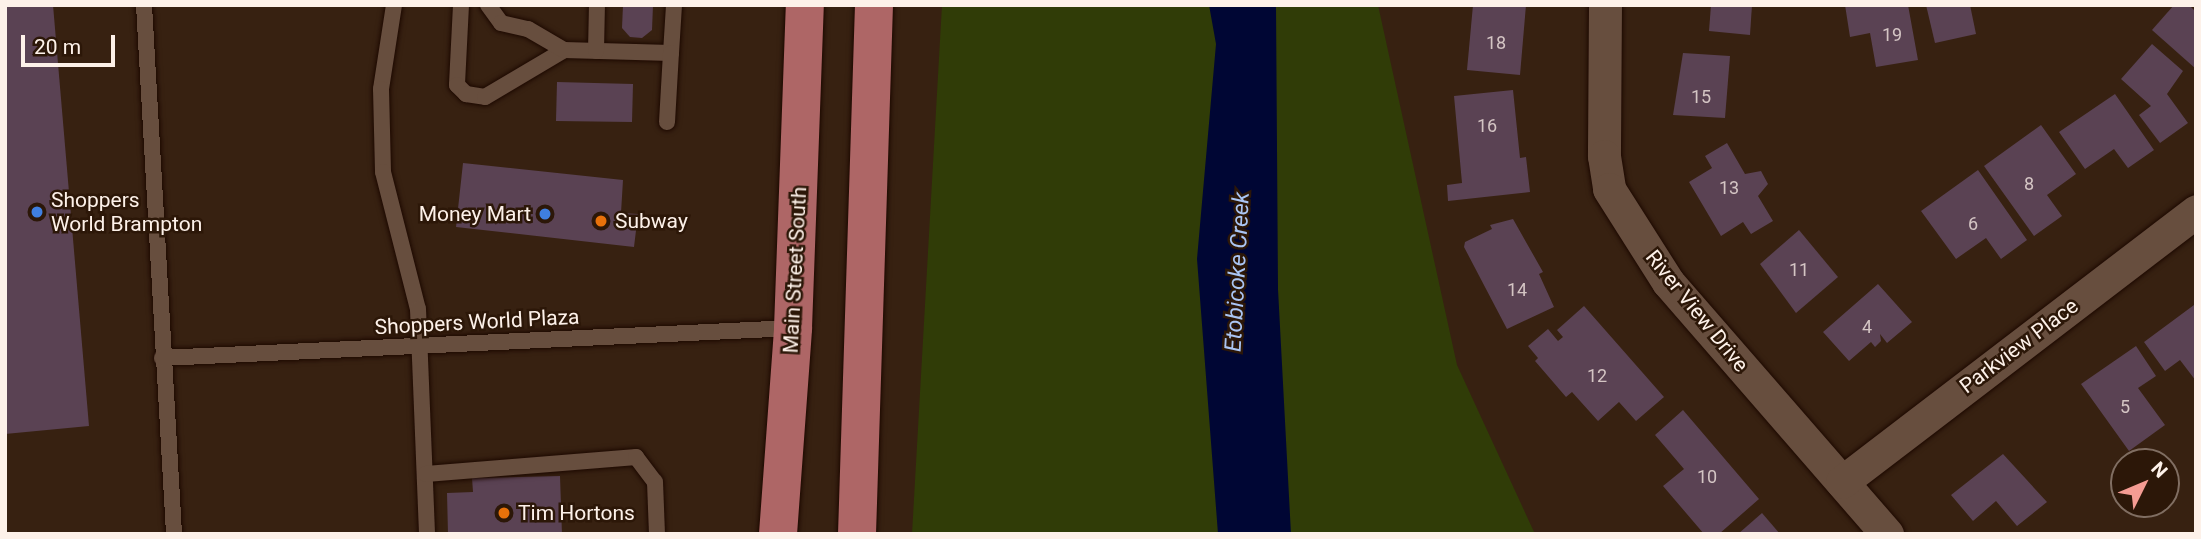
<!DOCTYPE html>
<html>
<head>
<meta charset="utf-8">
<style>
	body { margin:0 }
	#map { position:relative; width:2201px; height:539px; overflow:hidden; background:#372111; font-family:Roboto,sans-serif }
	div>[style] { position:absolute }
	.green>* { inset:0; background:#303c07 }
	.water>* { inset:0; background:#000634 }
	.building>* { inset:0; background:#5a4253 }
	.roads { filter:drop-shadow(0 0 2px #1d0900) drop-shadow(0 0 2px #1d0900) }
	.lane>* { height:16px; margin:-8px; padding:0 8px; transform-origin:8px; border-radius:8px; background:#674e3e }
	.street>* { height:33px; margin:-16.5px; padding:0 16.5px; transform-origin:16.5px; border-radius:16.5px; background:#674e3e }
	.primary>* { height:38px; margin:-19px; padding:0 19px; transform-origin:19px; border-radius:19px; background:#ae6666 }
	.dots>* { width:19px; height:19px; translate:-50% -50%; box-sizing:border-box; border:4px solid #2c1708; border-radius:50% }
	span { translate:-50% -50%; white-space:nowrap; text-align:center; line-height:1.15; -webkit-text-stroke:5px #2c1708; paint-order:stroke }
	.number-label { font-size:18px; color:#d4c5c4 }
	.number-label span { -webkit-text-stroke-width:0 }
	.poi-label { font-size:21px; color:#fdf1e9 }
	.left { translate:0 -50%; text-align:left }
	.right { translate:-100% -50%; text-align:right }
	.street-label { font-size:21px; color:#fdf1e9 }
	.water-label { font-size:23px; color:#aac5f4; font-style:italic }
	.frame { position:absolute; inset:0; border:7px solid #fdf1e9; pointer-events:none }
	.north { position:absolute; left:2110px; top:448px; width:70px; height:70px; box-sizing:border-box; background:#2c1708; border:2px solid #806e62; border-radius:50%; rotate:47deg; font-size:19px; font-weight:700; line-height:28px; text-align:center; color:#fdf1e9 }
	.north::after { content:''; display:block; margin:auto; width:24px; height:32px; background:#f59c93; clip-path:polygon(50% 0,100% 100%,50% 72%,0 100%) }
	.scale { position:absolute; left:21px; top:35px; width:94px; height:32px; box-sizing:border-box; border:4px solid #fdf1e9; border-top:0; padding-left:9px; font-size:21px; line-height:24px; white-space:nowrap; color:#fdf1e9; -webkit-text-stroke:5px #2c1708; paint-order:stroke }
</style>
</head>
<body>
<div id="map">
	<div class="green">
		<i style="clip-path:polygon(942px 5px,1378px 5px,1457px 365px,1535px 534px,912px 534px)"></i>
	</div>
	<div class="water">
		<i style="clip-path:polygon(1209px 5px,1276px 5px,1278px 289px,1291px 534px,1218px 534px,1197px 259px,1216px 44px)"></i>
	</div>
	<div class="building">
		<i style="clip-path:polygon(5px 5px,53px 5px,89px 426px,5px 434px)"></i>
		<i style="clip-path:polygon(623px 5px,653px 5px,652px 30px,642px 38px,630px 37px,622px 28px)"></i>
		<i style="clip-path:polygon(1473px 5px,1526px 5px,1520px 75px,1467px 70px)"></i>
		<i style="clip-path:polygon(1711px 5px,1752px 5px,1750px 35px,1709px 31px)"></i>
		<i style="clip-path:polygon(1845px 5px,1908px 5px,1918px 60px,1876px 67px,1870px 33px,1850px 37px)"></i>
		<i style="clip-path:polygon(1926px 5px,1970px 5px,1976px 34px,1935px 43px)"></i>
		<i style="clip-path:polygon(2174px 5px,2189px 5px,2196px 12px,2196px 69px,2152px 30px)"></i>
		<i style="clip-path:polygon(2152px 44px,2183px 71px,2167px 94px,2188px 123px,2160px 143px,2139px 115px,2151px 106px,2121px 79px)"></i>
		<i style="clip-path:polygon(1683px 53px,1730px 56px,1725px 118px,1673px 115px)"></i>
		<i style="clip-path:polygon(557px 82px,633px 84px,632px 122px,556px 121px)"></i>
		<i style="clip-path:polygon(1513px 90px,1520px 158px,1526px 157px,1530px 192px,1448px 201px,1447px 185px,1462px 183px,1454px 96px)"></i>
		<i style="clip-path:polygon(2115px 94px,2154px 150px,2128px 168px,2114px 149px,2085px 169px,2059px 132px)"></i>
		<i style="clip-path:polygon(2041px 125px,2076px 174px,2047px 195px,2062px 216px,2034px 236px,1984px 166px)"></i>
		<i style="clip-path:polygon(1727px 143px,1745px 174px,1761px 171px,1768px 184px,1758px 196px,1773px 221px,1751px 234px,1743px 222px,1721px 236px,1689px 182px,1712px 168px,1705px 156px)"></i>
		<i style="clip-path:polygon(463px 163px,623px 180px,621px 213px,638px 214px,634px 247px,456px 227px)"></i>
		<i style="clip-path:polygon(1978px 170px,2027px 240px,2001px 259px,1986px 238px,1956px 259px,1921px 211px)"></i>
		<i style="clip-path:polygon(1513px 219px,1543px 272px,1539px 274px,1554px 307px,1507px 329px,1464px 247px,1465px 242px,1492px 229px,1490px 225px)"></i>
		<i style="clip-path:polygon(1799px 230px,1838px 277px,1796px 313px,1760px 264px)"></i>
		<i style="clip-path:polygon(1878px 284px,1912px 322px,1887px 343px,1880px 334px,1881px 341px,1875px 347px,1871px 342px,1849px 361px,1823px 332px)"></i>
		<i style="clip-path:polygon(2194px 305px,2196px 307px,2196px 381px,2180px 360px,2165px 371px,2144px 342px)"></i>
		<i style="clip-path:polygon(1584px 306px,1664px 397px,1636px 421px,1619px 402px,1598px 421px,1572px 392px,1566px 397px,1535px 361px,1538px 358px,1528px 346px,1548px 329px,1558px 341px,1563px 337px,1557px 330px)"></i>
		<i style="clip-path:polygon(2136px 346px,2156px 376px,2138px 388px,2165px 425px,2129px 451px,2081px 384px)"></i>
		<i style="clip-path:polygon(1683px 410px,1759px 499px,1719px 534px,1704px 534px,1663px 486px,1684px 469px,1655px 435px)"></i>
		<i style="clip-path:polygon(2003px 454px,2047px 502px,2017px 526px,1996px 501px,1973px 521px,1951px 495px)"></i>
		<i style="clip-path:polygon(560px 476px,562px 534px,448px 534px,447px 493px,473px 492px,472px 478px)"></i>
		<i style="clip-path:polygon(1762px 513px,1780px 534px,1738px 534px)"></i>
	</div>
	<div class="roads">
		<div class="lane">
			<i style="left:144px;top:5px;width:530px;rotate:86.75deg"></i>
			<i style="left:394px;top:5px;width:85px;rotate:98.8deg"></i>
			<i style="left:381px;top:89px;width:83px;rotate:88.6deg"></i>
			<i style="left:383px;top:172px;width:141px;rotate:75.7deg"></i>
			<i style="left:418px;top:309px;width:225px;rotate:87.7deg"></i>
			<i style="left:461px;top:5px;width:80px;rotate:92.9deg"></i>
			<i style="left:457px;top:85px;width:13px;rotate:45deg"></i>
			<i style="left:466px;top:94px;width:19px;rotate:9deg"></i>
			<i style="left:485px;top:97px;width:92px;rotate:-30.7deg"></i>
			<i style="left:564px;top:50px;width:107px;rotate:1.6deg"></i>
			<i style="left:671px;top:53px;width:48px;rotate:-86.4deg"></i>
			<i style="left:488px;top:5px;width:22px;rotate:54deg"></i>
			<i style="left:501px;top:23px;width:28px;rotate:13deg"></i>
			<i style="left:528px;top:29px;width:42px;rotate:30.3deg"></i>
			<i style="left:596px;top:51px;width:46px;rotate:-88.8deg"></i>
			<i style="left:667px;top:122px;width:69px;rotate:-86.7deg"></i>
			<i style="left:162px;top:358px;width:632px;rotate:-2.72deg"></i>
			<i style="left:426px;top:474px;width:211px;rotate:-4.6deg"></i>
			<i style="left:636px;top:457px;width:31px;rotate:53deg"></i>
			<i style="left:655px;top:482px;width:52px;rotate:87.8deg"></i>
		</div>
		<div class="street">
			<i style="left:1605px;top:5px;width:151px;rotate:90.4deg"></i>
			<i style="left:1604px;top:156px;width:33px;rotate:81deg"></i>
			<i style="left:1609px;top:189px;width:110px;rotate:57.6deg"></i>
			<i style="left:1668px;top:282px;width:334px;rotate:49deg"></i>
			<i style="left:1842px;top:482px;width:446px;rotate:-37.4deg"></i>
		</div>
		<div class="primary">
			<i style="left:778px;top:534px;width:207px;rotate:-85.8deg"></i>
			<i style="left:793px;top:328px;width:323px;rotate:-87.9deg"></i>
			<i style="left:857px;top:534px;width:529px;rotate:-88.16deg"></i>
		</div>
	</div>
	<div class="dots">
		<i style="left:37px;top:212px;background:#3f7fe0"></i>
		<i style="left:545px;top:214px;background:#3f7fe0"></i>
		<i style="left:601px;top:221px;background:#e8710a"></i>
		<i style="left:504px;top:513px;background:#e8710a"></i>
	</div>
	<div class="number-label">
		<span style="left:1892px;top:35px">19</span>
		<span style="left:1496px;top:43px">18</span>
		<span style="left:1701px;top:97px">15</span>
		<span style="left:1487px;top:126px">16</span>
		<span style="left:2029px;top:184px">8</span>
		<span style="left:1729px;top:188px">13</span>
		<span style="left:1973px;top:224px">6</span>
		<span style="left:1799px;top:270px">11</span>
		<span style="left:1517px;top:290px">14</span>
		<span style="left:1867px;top:327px">4</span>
		<span style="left:1597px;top:376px">12</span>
		<span style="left:2125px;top:407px">5</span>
		<span style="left:1707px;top:477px">10</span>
	</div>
	<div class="poi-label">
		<span class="left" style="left:51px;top:212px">Shoppers<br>World Brampton</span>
		<span class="right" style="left:531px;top:214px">Money Mart</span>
		<span class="left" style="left:615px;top:221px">Subway</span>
		<span class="left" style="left:518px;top:513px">Tim Hortons</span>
	</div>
	<div class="street-label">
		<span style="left:795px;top:270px;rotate:-87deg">Main Street South</span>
		<span style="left:1697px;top:311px;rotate:51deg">River View Drive</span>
		<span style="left:477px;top:322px;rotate:-3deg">Shoppers World Plaza</span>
		<span style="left:2019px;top:346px;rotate:-37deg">Parkview Place</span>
	</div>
	<div class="water-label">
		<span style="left:1238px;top:272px;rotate:-87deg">Etobicoke Creek</span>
	</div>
	<div class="frame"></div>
	<div class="north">N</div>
	<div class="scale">20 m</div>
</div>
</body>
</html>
